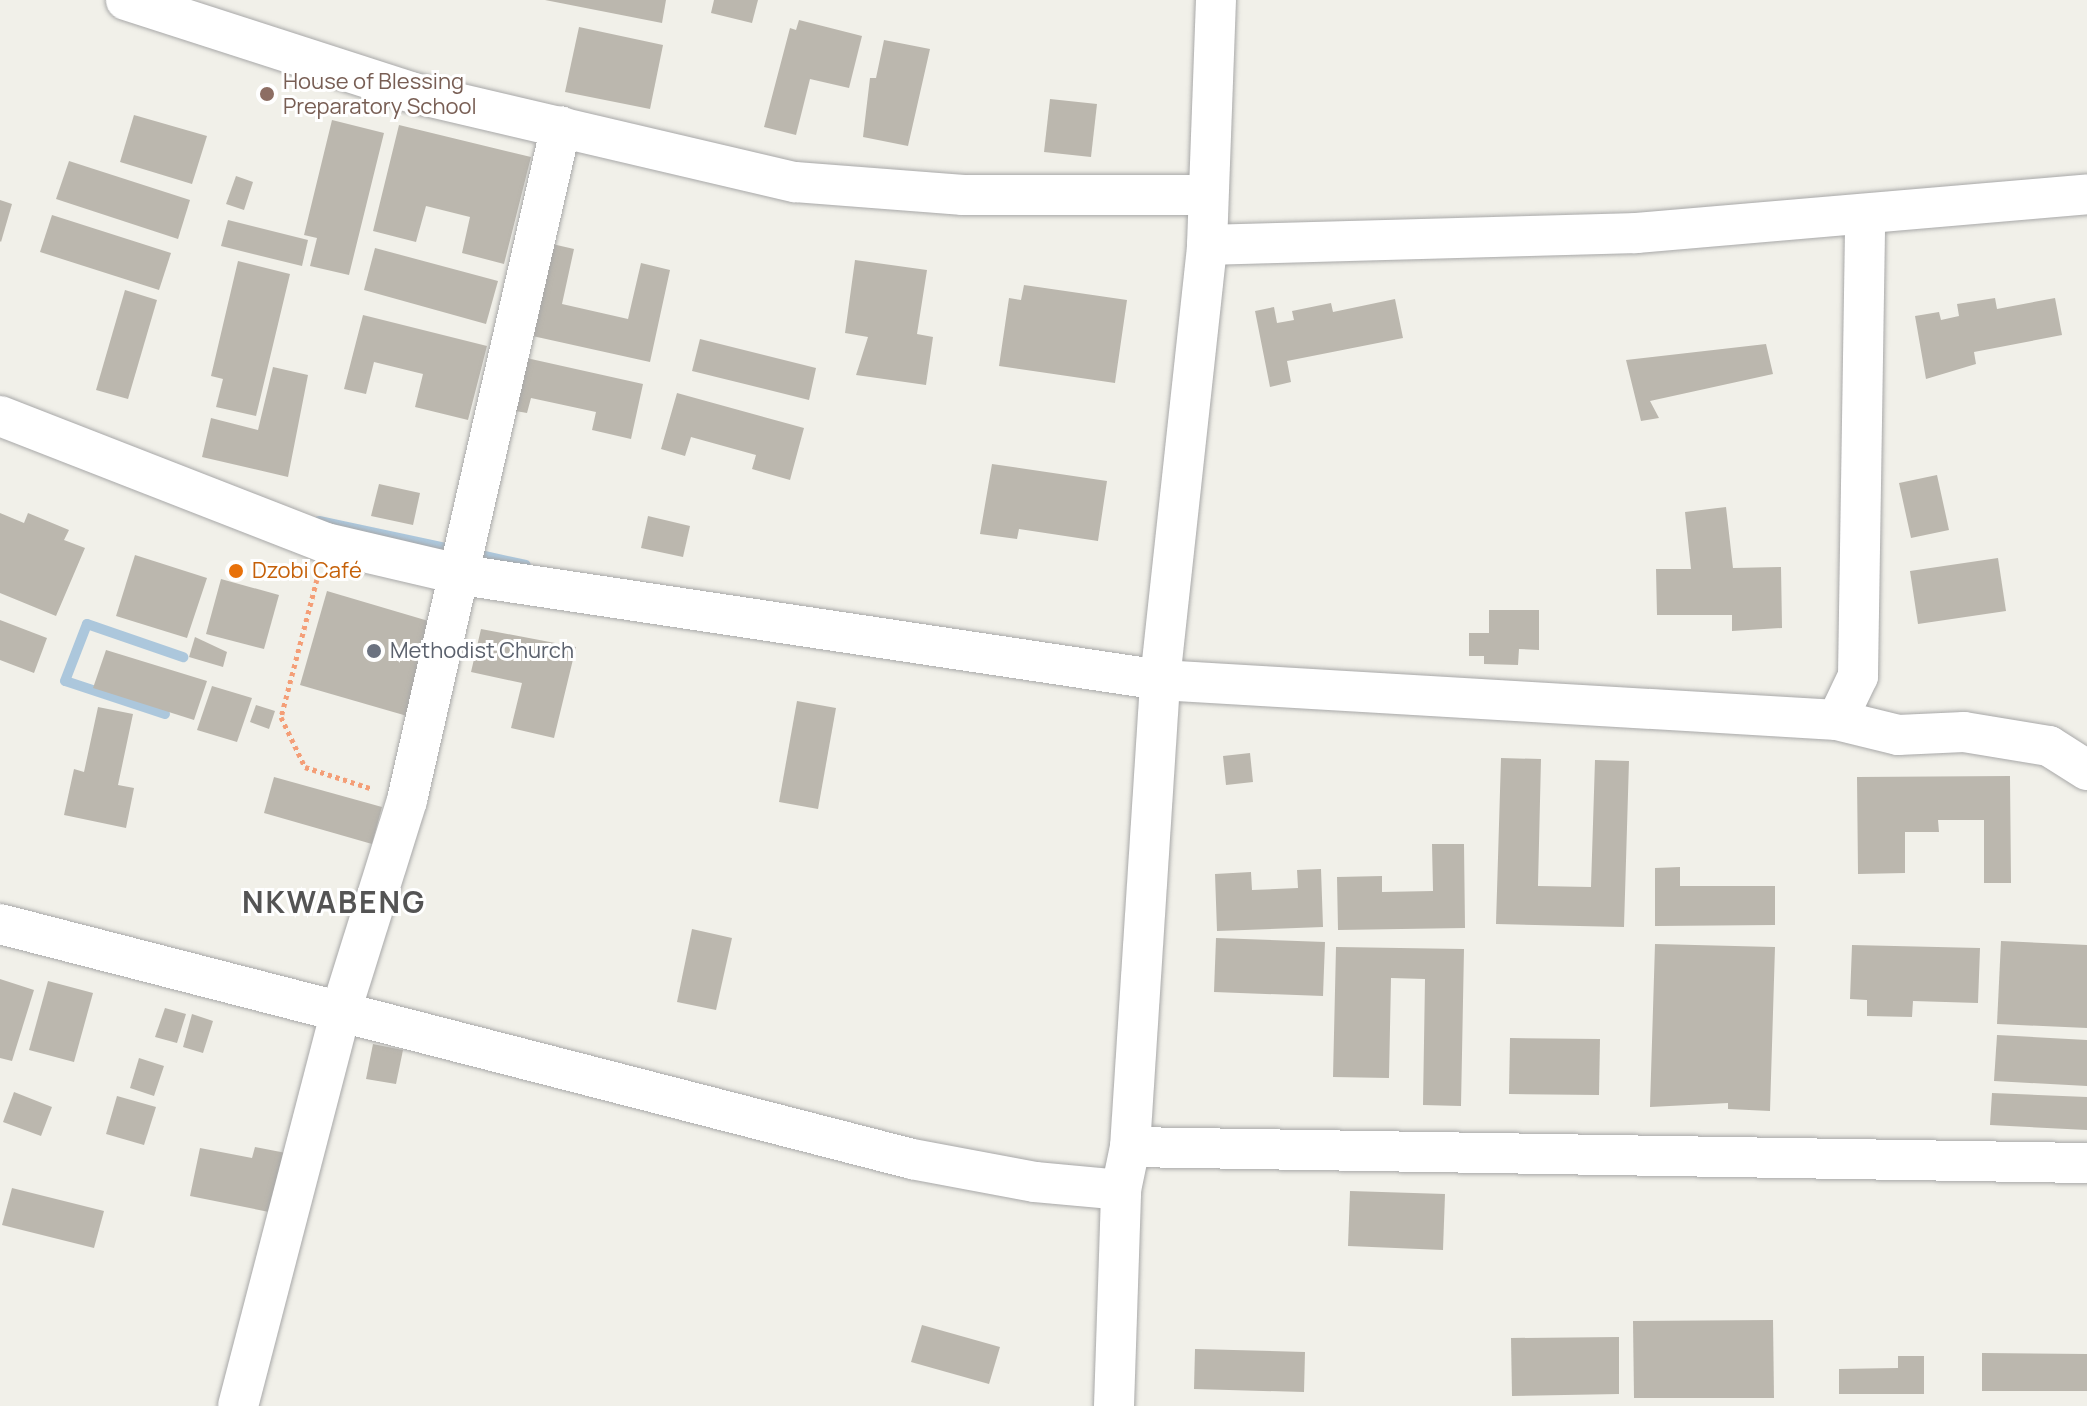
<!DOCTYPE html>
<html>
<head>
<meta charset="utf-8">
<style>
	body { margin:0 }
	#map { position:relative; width:2087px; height:1406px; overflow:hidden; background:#f1f0e9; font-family:Manrope,sans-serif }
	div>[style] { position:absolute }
	.stream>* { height:10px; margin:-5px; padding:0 5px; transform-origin:5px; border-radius:5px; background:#acc7dc }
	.building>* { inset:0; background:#bbb7ae }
	.path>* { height:5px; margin-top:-2.5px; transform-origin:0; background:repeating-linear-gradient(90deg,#f49e77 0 4px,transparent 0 8px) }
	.roads { filter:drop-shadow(0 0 2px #a8a8a8) drop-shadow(0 0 2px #a8a8a8) }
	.minor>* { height:40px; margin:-20px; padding:0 20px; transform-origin:20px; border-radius:20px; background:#fff }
	.dots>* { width:22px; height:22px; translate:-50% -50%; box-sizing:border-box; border:4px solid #fff; border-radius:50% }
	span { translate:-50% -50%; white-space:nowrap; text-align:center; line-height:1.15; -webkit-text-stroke:6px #fff; paint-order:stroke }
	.education-label { font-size:22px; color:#785e54 }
	.left { translate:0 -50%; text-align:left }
	.food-label { font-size:22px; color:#c56008 }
	.worship-label { font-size:22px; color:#5b616d }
	.district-label { font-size:30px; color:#545454; font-weight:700; letter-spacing:2px }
</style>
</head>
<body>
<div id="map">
	<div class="stream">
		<i style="left:319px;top:521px;width:139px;rotate:12deg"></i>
		<i style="left:471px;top:553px;width:56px;rotate:12.3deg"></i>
		<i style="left:165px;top:714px;width:105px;rotate:-161.7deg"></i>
		<i style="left:65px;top:681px;width:61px;rotate:-68.9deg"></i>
		<i style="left:87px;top:624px;width:102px;rotate:19deg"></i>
	</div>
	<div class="building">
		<i style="clip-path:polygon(545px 0,666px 0,662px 23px)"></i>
		<i style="clip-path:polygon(714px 0,758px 0,752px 23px,711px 13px)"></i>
		<i style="clip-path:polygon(799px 20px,862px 36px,849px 88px,810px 79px,796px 135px,764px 127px,790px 28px,796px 30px)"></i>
		<i style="clip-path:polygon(579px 27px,663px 45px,650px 109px,565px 92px)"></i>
		<i style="clip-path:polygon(884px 40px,930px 49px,908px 146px,863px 137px,870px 78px,876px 78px)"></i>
		<i style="clip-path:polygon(1050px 99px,1097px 104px,1091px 157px,1044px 152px)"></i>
		<i style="clip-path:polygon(134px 115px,207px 136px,192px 184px,120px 162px)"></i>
		<i style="clip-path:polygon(332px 120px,384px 133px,349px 275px,310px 266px,317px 238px,304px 235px)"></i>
		<i style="clip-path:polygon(399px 125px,531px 157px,504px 264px,462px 253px,470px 217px,426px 206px,416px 242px,373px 231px)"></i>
		<i style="clip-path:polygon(69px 161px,190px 200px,178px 239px,56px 199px)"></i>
		<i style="clip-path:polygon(236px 176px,253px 182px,244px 210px,226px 204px)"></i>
		<i style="clip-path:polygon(0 200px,12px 204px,1px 242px,0 241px)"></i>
		<i style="clip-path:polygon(52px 215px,171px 253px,159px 290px,40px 252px)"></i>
		<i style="clip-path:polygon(228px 220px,308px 240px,302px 266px,221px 246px)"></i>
		<i style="clip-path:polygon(548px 243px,574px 249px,562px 304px,628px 319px,641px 263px,670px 270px,650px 362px,528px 335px)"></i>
		<i style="clip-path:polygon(375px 248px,498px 281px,486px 324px,364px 290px)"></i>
		<i style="clip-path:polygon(855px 260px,927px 270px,917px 334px,933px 337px,926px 385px,856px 375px,868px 337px,845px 333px)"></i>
		<i style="clip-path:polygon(238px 261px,290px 274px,256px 416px,216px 407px,223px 379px,211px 376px)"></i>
		<i style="clip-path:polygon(1024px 285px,1127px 300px,1115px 383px,999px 366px,1009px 298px,1021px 300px)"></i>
		<i style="clip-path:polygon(125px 290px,157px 300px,128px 399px,96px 390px)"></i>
		<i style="clip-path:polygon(1995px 298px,1997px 309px,2055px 298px,2062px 335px,1974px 352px,1976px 364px,1926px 379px,1915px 316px,1939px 312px,1941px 320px,1959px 316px,1957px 304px)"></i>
		<i style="clip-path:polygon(1395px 299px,1403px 338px,1287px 361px,1291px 382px,1270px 387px,1255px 311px,1274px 307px,1277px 323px,1294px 320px,1292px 311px,1331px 303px,1333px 312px)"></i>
		<i style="clip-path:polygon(363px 315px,487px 346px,468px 420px,415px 407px,423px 374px,374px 362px,366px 394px,344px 389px)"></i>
		<i style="clip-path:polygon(700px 339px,816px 368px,809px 400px,692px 371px)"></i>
		<i style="clip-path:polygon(1766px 344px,1773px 374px,1650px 401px,1659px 418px,1641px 421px,1626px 360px)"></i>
		<i style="clip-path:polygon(522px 357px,643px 384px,631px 439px,592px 430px,596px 412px,531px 398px,527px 413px,510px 410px)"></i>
		<i style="clip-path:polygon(273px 367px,308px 375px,288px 477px,202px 457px,211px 418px,258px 430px)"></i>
		<i style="clip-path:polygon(677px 393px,804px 428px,790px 480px,752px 469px,756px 455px,691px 437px,685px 456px,661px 449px)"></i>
		<i style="clip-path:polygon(992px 464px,1107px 481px,1098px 541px,1019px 529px,1017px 539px,980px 534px)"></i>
		<i style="clip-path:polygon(1937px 475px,1949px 530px,1911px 538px,1899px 483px)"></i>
		<i style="clip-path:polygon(379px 484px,420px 493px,413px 525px,371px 516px)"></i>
		<i style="clip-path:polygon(1726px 507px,1733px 568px,1781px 567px,1782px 628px,1732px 631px,1732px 615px,1657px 615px,1656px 569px,1691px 569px,1685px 512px)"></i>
		<i style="clip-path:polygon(0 513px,24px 523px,28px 513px,69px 530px,64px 540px,85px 548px,56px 616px,0 593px)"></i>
		<i style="clip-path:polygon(648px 516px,690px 526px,683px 557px,641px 548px)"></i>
		<i style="clip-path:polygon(135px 555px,207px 578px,187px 638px,116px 616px)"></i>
		<i style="clip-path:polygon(1998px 558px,2006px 611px,1918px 624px,1910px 571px)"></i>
		<i style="clip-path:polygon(221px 579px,279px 595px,264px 649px,206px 634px)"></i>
		<i style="clip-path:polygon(327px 591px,442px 625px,414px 718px,300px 685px)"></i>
		<i style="clip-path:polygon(1489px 610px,1539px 610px,1539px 650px,1519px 649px,1518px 665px,1484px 664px,1484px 656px,1469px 656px,1469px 633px,1489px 633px)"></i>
		<i style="clip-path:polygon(0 620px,47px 638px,34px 673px,0 660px)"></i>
		<i style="clip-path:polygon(481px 629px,576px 647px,554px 738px,511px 728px,522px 683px,471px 672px)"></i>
		<i style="clip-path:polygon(195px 637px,227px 652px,223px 667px,189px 657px)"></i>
		<i style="clip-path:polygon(106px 650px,207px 681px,194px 720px,93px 688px)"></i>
		<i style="clip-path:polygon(212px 686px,252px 698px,237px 742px,197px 730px)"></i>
		<i style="clip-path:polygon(797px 701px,836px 708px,818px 809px,779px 802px)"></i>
		<i style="clip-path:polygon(256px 705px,275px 711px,269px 729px,250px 722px)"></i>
		<i style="clip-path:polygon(98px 707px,133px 714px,118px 785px,134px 788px,126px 828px,64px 815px,74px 769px,84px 772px)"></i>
		<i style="clip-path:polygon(1250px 753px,1253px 782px,1226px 785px,1223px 756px)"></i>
		<i style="clip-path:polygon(1501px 758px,1541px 759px,1538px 886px,1591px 887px,1595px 760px,1629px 761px,1624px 927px,1496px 924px)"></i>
		<i style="clip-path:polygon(2010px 776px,2011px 883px,1984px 883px,1984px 820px,1938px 820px,1939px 832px,1905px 832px,1905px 873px,1858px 874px,1857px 777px)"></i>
		<i style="clip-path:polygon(274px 777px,382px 807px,372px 844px,264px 813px)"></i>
		<i style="clip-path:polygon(1432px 844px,1464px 844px,1465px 928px,1338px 930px,1337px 877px,1382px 876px,1382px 892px,1433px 891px)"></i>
		<i style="clip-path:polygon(1680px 867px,1680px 886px,1775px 886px,1775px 925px,1655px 926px,1655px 868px)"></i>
		<i style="clip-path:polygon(1321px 869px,1323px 927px,1217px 931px,1215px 874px,1251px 872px,1252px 890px,1298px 888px,1297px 870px)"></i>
		<i style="clip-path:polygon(692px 929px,732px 938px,716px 1010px,677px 1002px)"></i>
		<i style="clip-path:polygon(1216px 938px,1325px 942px,1323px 996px,1214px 992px)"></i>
		<i style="clip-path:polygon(2001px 941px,2087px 945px,2087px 1028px,1997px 1024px)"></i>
		<i style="clip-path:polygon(1655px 944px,1775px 947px,1770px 1111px,1728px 1109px,1728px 1103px,1650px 1107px)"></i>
		<i style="clip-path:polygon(1852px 945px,1980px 948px,1978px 1003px,1913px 1001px,1912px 1017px,1867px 1016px,1867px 1000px,1850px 999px)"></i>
		<i style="clip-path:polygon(1336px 947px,1464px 949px,1461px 1106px,1423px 1105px,1425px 979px,1391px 978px,1389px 1078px,1333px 1077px)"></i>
		<i style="clip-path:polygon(0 979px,34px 990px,12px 1061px,0 1058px)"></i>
		<i style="clip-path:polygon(48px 981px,93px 993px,74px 1062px,29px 1050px)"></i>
		<i style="clip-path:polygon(165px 1008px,186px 1014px,177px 1043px,155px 1037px)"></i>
		<i style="clip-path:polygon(192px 1014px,213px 1021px,203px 1053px,183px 1047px)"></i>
		<i style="clip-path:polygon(1997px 1035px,2087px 1040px,2087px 1086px,1994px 1081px)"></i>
		<i style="clip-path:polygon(1510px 1038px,1600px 1039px,1599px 1095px,1509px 1094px)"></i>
		<i style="clip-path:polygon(373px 1044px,403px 1050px,396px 1084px,366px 1079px)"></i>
		<i style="clip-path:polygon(139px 1058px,164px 1066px,154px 1096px,130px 1088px)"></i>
		<i style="clip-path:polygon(14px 1092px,52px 1107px,41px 1136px,3px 1122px)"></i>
		<i style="clip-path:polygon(1992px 1093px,2087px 1097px,2087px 1130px,1990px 1125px)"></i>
		<i style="clip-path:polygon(117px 1096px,156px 1107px,144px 1145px,106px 1134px)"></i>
		<i style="clip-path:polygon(255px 1147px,286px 1153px,274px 1213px,190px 1196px,200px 1148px,252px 1158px)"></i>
		<i style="clip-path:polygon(12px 1188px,104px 1211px,94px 1248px,2px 1225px)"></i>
		<i style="clip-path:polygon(1350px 1191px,1445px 1194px,1443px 1250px,1348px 1246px)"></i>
		<i style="clip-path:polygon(1773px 1320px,1774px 1398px,1634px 1398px,1633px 1321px)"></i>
		<i style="clip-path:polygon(922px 1325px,1000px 1347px,989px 1384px,911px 1362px)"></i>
		<i style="clip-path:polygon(1619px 1337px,1619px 1394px,1512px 1396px,1511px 1338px)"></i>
		<i style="clip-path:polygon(1195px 1349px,1305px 1352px,1304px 1392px,1194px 1389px)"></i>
		<i style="clip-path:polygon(1982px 1353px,2087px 1354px,2087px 1391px,1982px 1391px)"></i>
		<i style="clip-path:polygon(1898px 1356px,1924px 1356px,1924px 1394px,1839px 1394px,1839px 1369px,1898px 1368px)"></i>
	</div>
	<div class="path">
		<i style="left:317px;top:579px;width:143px;rotate:104.6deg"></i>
		<i style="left:281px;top:717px;width:55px;rotate:64.4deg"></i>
		<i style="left:305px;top:767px;width:71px;rotate:17.9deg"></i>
	</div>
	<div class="roads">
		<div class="minor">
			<i style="left:126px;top:0;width:299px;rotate:17.9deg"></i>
			<i style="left:410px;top:92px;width:395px;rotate:13.2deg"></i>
			<i style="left:795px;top:182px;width:169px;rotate:4.4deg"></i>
			<i style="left:963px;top:195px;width:242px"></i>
			<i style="left:1207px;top:245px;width:429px;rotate:-1.6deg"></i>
			<i style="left:1636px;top:233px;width:453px;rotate:-4.9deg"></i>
			<i style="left:0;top:416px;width:350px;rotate:21.3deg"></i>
			<i style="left:326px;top:543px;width:140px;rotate:13.2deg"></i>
			<i style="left:462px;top:575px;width:706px;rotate:8.55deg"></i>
			<i style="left:1160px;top:680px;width:678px;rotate:3.38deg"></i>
			<i style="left:1837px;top:720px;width:49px;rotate:-64.5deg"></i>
			<i style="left:1858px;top:676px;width:462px;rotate:-89.1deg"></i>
			<i style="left:1837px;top:720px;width:63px;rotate:13.8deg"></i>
			<i style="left:1898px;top:735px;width:66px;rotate:-2.6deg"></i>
			<i style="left:1964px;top:732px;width:86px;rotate:9.4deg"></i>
			<i style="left:2049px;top:746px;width:45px;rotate:32.3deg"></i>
			<i style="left:0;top:924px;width:942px;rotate:14.45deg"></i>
			<i style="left:912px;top:1159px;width:125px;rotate:10.6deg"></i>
			<i style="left:1035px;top:1182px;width:86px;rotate:5.3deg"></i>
			<i style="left:1130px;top:1147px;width:957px;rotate:0.96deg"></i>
			<i style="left:238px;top:1406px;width:405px;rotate:-75.4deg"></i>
			<i style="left:340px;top:1014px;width:224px;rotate:-72.6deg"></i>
			<i style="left:407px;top:800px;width:691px;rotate:-77.13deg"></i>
			<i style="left:1114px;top:1406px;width:216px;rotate:-88.1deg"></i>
			<i style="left:1121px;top:1190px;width:44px;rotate:-78.2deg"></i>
			<i style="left:1130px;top:1147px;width:468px;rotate:-86.3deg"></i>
			<i style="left:1160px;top:680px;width:438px;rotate:-83.8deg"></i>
			<i style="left:1207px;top:245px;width:245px;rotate:-87.9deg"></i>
		</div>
	</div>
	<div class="dots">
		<i style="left:267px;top:94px;background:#8d6e63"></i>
		<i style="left:236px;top:571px;background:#e8710a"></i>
		<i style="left:374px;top:651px;background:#6b7280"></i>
	</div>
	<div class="education-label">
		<span class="left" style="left:283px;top:94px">House of Blessing<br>Preparatory School</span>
	</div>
	<div class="food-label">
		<span class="left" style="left:252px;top:571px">Dzobi Café</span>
	</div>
	<div class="worship-label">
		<span class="left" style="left:390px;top:651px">Methodist Church</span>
	</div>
	<div class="district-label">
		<span style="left:334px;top:902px">NKWABENG</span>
	</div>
</div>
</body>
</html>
